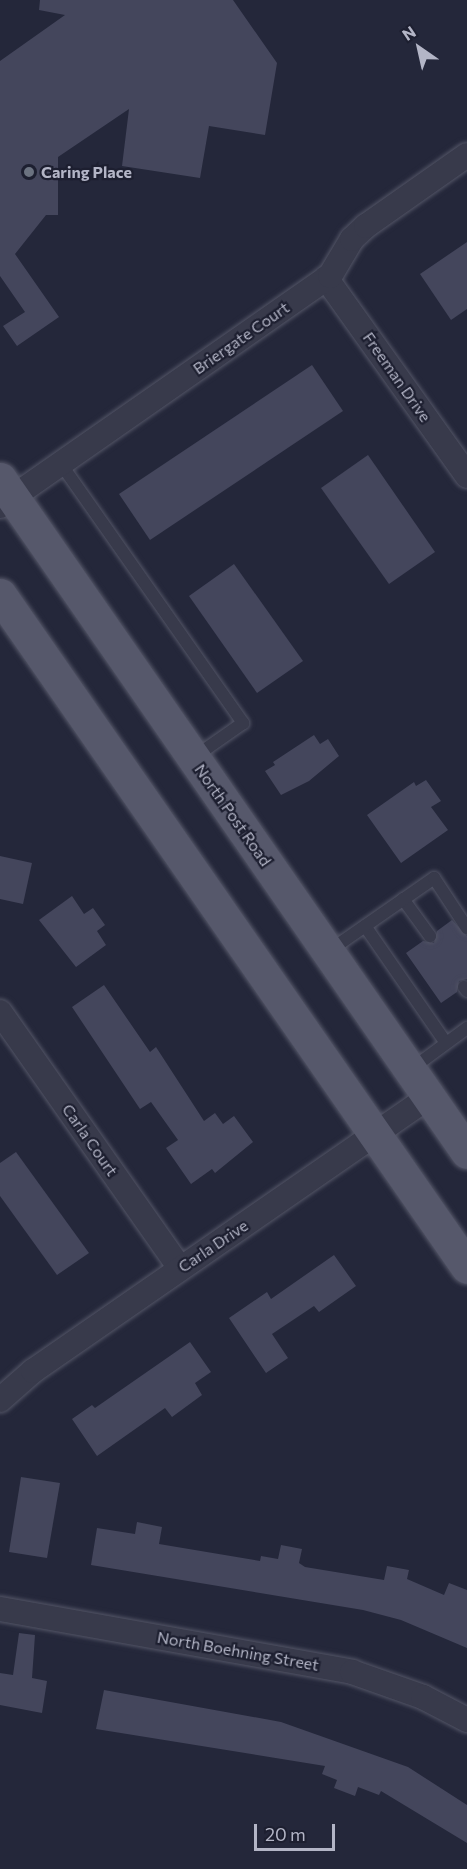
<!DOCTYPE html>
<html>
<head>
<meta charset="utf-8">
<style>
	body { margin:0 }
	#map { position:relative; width:467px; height:1869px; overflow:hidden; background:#24273a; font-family:Commissioner,sans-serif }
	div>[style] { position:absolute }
	.building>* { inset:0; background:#44465c }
	.roads { filter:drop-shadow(0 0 2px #535566) drop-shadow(0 0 2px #535566) }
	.lane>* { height:12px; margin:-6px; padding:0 6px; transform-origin:6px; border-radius:6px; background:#383a4b }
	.street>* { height:24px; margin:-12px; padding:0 12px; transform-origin:12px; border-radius:12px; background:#383a4b }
	.primary>* { height:33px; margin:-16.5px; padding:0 16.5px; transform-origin:16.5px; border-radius:16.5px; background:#56586b }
	.dots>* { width:16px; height:16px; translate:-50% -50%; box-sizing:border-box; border:3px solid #1d1f30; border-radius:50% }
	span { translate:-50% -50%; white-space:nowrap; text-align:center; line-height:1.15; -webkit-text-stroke:4.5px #1d1f30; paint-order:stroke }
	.poi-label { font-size:16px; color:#b3b5c6; font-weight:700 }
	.left { translate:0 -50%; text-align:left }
	.street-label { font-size:16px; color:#b3b5c6 }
	.north { position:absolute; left:389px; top:18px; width:60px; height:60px; -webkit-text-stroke:4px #1d1f30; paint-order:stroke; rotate:326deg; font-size:16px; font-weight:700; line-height:24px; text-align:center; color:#b3b5c6 }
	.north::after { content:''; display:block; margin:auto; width:21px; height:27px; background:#b3b5c6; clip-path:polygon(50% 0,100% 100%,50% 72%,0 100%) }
	.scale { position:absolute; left:254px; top:1824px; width:81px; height:27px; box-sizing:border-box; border:3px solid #b3b5c6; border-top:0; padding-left:8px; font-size:18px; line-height:21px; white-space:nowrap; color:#b3b5c6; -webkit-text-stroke:4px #1d1f30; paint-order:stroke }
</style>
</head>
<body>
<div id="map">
	<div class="building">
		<i style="clip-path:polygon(40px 0,233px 0,277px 63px,265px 135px,209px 126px,200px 178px,122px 166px,129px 109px,58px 157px,58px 215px,46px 215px,15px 254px,59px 317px,17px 346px,3px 326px,25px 312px,0 276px,0 61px,65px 15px,39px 10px)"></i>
		<i style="clip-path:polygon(467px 242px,467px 309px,451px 320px,420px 274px)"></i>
		<i style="clip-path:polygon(312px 365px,343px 411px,150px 540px,119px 494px)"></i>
		<i style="clip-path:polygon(368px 455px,435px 552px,389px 584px,321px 488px)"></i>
		<i style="clip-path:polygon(234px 564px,303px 661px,257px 693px,189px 596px)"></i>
		<i style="clip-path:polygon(314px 735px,320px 744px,328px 739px,339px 756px,309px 781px,281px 795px,265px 771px,275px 765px,273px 762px)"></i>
		<i style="clip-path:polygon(426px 780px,441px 801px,431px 807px,448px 830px,401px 863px,367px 815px,414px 782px,416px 786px)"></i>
		<i style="clip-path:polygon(0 856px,32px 863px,23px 904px,0 899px)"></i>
		<i style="clip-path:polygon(72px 896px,84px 914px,93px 908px,105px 925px,97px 931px,106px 945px,76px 967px,39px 920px)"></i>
		<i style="clip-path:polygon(452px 920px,467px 936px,467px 979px,459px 981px,457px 992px,441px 1003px,406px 953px,423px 941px,434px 943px,437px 931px)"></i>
		<i style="clip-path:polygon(104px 985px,150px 1052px,156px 1047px,204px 1121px,215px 1113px,223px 1124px,234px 1116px,253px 1142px,215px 1173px,212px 1169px,191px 1184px,166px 1148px,178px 1140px,151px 1102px,140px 1109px,72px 1007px)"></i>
		<i style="clip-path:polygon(16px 1152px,89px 1253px,57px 1275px,0 1196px,0 1163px)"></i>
		<i style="clip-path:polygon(334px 1255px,356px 1286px,319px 1312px,314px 1306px,272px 1334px,288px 1358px,266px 1373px,229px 1318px,267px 1292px,271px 1299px)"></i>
		<i style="clip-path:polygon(190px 1342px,211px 1372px,195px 1383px,202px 1395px,172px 1417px,165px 1408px,97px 1456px,72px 1419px,92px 1405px,95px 1408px)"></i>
		<i style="clip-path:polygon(21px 1477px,60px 1483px,47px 1558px,9px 1552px)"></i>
		<i style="clip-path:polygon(137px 1522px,162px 1527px,159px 1544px,260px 1561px,261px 1556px,278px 1559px,281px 1545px,302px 1549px,299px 1563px,305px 1567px,384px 1580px,387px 1566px,409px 1570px,407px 1579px,444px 1595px,449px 1583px,467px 1590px,467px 1648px,401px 1620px,363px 1610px,91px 1565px,97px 1528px,135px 1534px)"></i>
		<i style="clip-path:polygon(19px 1633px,35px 1635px,32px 1678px,47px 1681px,42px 1713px,0 1705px,0 1673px,13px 1675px)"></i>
		<i style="clip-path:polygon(104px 1690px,281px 1722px,408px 1767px,467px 1805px,467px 1843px,381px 1791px,379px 1795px,358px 1787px,355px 1796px,334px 1788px,337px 1780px,322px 1774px,325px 1766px,96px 1729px)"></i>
	</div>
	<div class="roads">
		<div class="lane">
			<i style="left:61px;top:464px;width:317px;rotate:54.9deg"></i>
			<i style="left:243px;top:723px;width:61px;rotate:145deg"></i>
			<i style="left:403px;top:899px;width:46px;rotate:53.9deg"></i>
			<i style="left:365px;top:926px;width:142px;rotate:55.3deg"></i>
			<i style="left:329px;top:951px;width:128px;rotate:-34.8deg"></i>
			<i style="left:434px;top:878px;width:60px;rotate:56.6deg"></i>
			<i style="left:464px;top:987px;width:5px;rotate:53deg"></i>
			<i style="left:410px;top:1070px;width:71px;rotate:-36.4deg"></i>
		</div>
		<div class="street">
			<i style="left:326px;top:278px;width:243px;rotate:54.5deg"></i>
			<i style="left:0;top:506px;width:402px;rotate:-34.9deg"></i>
			<i style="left:330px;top:276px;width:43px;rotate:-59.3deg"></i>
			<i style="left:352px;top:239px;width:19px;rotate:-43deg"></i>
			<i style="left:366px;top:226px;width:123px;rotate:-35.1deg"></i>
			<i style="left:0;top:1012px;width:313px;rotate:54.9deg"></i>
			<i style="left:0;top:1400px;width:44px;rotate:-41.3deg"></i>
			<i style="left:33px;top:1371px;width:482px;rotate:-34.7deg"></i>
			<i style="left:0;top:1609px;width:358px;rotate:10.1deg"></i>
			<i style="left:352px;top:1672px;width:75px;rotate:19.4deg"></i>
			<i style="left:423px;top:1697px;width:50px;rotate:27.6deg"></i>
		</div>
		<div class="primary">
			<i style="left:0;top:479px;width:819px;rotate:55.24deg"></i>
			<i style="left:0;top:595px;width:818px;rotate:55.2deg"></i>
		</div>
	</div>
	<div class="dots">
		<i style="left:29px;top:172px;background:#6b7280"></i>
	</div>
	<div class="poi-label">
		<span class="left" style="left:41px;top:172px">Caring Place</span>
	</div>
	<div class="street-label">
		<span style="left:241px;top:338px;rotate:-35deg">Briergate Court</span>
		<span style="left:397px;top:377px;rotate:55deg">Freeman Drive</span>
		<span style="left:233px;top:815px;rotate:55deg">North Post Road</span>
		<span style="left:90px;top:1140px;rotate:55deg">Carla Court</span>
		<span style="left:213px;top:1246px;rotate:-34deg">Carla Drive</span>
		<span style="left:238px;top:1651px;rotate:10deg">North Boehning Street</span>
	</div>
	<div class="north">N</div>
	<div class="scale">20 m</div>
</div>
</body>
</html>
